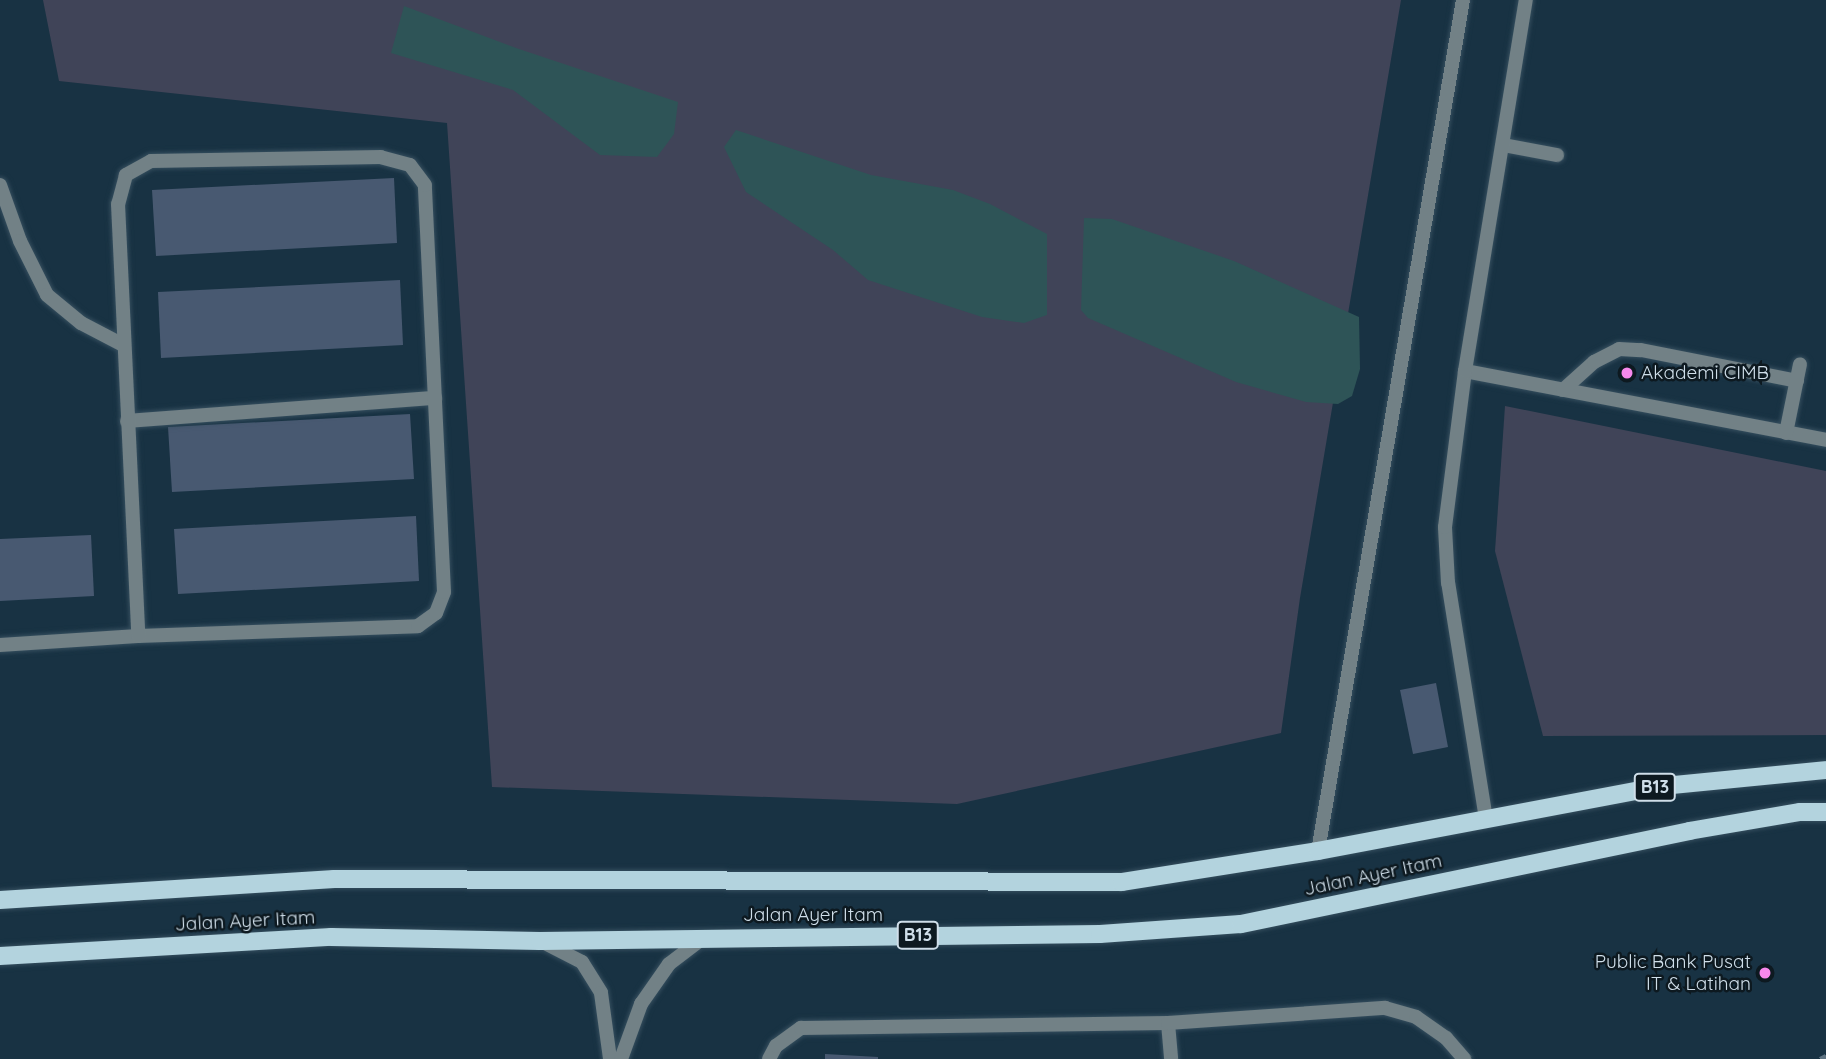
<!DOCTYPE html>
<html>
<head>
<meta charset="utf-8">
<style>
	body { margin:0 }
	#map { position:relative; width:1826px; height:1059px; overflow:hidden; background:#183243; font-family:Quicksand,sans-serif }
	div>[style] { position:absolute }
	.green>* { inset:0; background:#404458 }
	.water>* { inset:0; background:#2e5457 }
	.building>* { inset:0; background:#485971 }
	.path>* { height:4.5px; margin-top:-2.25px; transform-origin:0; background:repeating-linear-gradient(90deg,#5f7483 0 7px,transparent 0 10.5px) }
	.roads { filter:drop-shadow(0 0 2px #354e5e) drop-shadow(0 0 2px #354e5e) }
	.lane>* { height:14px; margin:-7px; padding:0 7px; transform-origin:7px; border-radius:7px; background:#728186 }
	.street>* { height:14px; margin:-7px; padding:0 7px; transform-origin:7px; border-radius:7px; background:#728186 }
	.primary>* { height:18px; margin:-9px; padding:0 9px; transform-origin:9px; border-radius:9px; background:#b3d3de }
	.dots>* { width:19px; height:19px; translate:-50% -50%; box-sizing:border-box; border:4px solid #0d1920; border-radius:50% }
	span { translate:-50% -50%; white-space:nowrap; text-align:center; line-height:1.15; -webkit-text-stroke:5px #0d1920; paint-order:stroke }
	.shield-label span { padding:2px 5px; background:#0d1920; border:2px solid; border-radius:5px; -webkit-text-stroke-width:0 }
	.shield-label { font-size:18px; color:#cfdee9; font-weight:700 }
	.poi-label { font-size:19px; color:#cfdee9 }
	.left { translate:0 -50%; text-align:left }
	.right { translate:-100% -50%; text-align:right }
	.street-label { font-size:19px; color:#cfdee9 }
</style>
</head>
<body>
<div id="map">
	<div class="green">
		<i style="clip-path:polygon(43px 0,1401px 0,1300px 598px,1281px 733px,957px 804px,492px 787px,447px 123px,59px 81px)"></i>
		<i style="clip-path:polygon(1505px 406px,1826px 471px,1826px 735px,1543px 736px,1495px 551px)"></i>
	</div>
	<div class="water">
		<i style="clip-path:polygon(404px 6px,519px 49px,678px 102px,674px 134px,657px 157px,600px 155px,513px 90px,391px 53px)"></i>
		<i style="clip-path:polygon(736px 130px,871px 175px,953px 190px,990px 204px,1047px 234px,1047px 315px,1024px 323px,982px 317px,868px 280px,833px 250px,746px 192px,724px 147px)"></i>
		<i style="clip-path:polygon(1084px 218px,1112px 219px,1234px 261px,1359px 317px,1360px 369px,1352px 396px,1338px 404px,1306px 402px,1236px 382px,1088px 318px,1081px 310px)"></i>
	</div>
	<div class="building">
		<i style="clip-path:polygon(394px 178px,397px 243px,156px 256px,152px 190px)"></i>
		<i style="clip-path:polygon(400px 280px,403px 345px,161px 358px,158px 292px)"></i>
		<i style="clip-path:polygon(410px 414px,414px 479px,172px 492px,168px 427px)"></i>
		<i style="clip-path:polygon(416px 516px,419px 581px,178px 594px,174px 529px)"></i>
		<i style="clip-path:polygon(91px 535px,94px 596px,0 601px,0 539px)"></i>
		<i style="clip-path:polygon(1436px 683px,1448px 747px,1413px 754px,1400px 690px)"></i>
		<i style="clip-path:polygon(825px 1054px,878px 1057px,878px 1059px,825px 1059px)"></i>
	</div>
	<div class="path">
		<i style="left:1820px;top:1059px;width:7px;rotate:-27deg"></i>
	</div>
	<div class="roads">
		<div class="lane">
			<i style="left:1503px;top:145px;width:55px;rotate:10.5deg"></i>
			<i style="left:0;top:185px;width:59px;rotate:70.3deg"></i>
			<i style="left:20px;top:241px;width:60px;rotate:63.4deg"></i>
			<i style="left:47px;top:295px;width:44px;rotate:39.5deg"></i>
			<i style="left:81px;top:323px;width:47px;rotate:27.6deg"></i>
			<i style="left:1465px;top:371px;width:368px;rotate:10.8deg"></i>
			<i style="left:1563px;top:390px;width:42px;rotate:-42.1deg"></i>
			<i style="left:1594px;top:362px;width:28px;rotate:-27deg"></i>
			<i style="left:1619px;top:349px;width:22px;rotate:3deg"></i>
			<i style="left:1641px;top:350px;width:159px;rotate:11.2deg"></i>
			<i style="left:127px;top:421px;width:309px;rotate:-4.3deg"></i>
			<i style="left:1786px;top:433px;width:70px;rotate:-78.5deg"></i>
			<i style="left:0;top:645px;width:138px;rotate:-3.7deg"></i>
			<i style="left:138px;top:636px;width:280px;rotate:-2deg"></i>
			<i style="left:418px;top:626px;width:22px;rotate:-36deg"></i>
			<i style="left:436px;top:613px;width:22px;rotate:-69deg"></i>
			<i style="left:444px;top:592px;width:407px;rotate:-92.7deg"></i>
			<i style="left:425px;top:185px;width:25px;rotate:-127deg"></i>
			<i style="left:410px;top:165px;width:30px;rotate:-165deg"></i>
			<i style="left:381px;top:157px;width:230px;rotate:179deg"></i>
			<i style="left:151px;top:161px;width:29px;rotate:151deg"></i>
			<i style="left:126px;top:175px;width:30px;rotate:105deg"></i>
			<i style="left:118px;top:204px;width:432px;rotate:87.3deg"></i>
			<i style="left:1486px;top:819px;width:239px;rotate:-99.1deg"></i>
			<i style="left:1448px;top:583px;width:56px;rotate:-93.1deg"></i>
			<i style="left:1445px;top:527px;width:157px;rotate:-82.7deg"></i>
			<i style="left:1465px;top:371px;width:376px;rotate:-80.7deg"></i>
			<i style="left:1168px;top:1023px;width:36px;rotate:85deg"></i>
		</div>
		<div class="street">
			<i style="left:1318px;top:851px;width:863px;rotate:-80.33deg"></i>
			<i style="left:541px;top:941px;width:46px;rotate:27.1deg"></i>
			<i style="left:582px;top:962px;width:36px;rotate:58deg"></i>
			<i style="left:601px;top:993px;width:67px;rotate:82.2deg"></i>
			<i style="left:621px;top:1059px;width:59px;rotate:-70deg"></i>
			<i style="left:641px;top:1004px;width:49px;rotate:-55deg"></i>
			<i style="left:669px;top:964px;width:43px;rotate:-37.4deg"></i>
			<i style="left:769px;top:1059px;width:15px;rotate:-62deg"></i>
			<i style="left:776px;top:1046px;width:31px;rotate:-36deg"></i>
			<i style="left:801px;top:1028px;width:367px;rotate:-0.8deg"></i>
			<i style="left:1168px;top:1023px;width:218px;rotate:-4deg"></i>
			<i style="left:1385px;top:1008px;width:32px;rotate:16deg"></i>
			<i style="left:1416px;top:1017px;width:37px;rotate:35deg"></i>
			<i style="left:1446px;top:1038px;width:28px;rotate:49deg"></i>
		</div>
		<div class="primary">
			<i style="left:0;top:900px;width:335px;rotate:-3.6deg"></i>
			<i style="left:334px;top:879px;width:788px;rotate:0.22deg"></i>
			<i style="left:1122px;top:882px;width:198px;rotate:-9deg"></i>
			<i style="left:1318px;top:851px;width:351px;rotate:-10.7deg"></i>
			<i style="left:1663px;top:786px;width:164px;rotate:-5.6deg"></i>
			<i style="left:0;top:956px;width:332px;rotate:-3.3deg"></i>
			<i style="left:331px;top:937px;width:209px;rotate:1.1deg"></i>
			<i style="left:540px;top:941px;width:560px;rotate:-0.72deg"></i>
			<i style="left:1100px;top:934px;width:141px;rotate:-4.1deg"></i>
			<i style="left:1241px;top:924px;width:458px;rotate:-11.7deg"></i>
			<i style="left:1689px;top:831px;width:113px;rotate:-9.7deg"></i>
			<i style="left:1800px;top:812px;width:26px"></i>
		</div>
	</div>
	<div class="dots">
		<i style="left:1627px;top:373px;background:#f788ec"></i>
		<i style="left:1765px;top:973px;background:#f788ec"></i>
	</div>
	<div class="shield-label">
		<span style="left:1655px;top:787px">B13</span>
		<span style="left:918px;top:935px">B13</span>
	</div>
	<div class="poi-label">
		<span class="left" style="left:1641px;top:373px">Akademi CIMB</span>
		<span class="right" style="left:1751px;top:973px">Public Bank Pusat<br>IT &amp; Latihan</span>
	</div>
	<div class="street-label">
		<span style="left:1373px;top:875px;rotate:-12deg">Jalan Ayer Itam</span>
		<span style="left:813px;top:915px">Jalan Ayer Itam</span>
		<span style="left:245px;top:921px;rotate:-3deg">Jalan Ayer Itam</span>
	</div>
</div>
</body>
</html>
